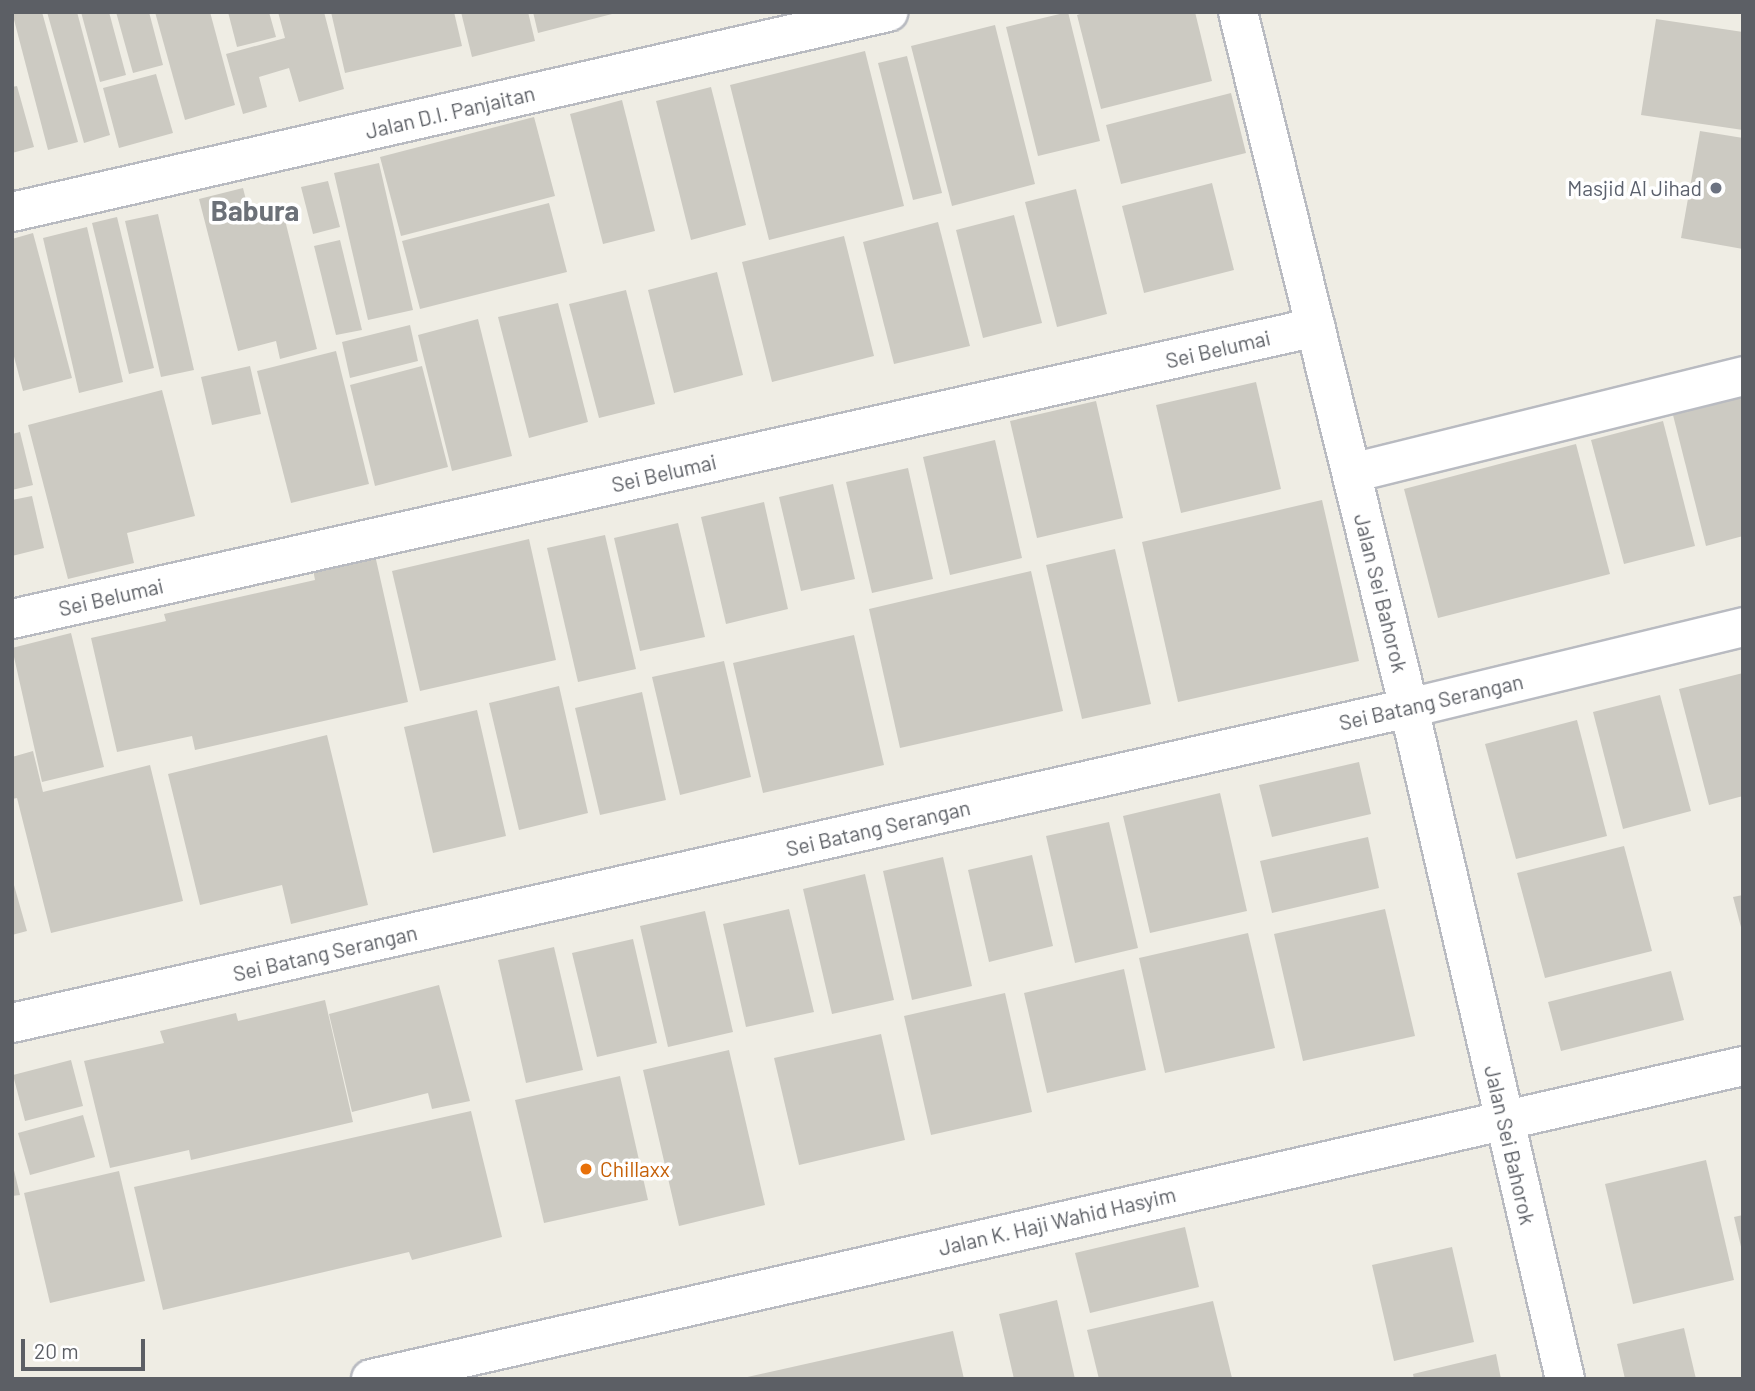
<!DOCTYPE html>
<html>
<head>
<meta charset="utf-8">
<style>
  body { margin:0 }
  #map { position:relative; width:1755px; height:1391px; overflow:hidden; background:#efede4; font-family:Barlow,sans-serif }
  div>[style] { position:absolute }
  .building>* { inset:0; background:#cccac2 }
  .roads { filter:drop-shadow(2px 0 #b9bbc1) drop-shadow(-2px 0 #b9bbc1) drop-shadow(0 2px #b9bbc1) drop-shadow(0 -2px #b9bbc1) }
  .minor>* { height:38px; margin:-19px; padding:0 19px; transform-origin:19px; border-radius:19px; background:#fff }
  .dots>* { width:19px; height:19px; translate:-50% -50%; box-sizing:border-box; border:4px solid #fff; border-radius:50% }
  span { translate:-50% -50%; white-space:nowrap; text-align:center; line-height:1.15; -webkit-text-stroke:7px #fff; paint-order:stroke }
  .street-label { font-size:21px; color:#5c5f65 }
  .worship-label { font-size:21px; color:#5b616d }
  .right { translate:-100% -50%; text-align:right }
  .food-label { font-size:21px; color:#c56008 }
  .left { translate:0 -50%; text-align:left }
  .district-label { font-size:28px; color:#6c7178; font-weight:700 }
  .frame { position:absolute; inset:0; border:14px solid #5c5f65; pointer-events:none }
  .scale { position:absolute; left:21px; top:1339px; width:124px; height:32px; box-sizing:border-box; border:4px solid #5c5f65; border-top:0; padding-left:9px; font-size:21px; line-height:24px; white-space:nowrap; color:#5c5f65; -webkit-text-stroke:5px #fff; paint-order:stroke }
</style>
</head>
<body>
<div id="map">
  <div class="building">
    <div style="clip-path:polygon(12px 12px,42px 12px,78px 142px,48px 150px)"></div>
    <div style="clip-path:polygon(47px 12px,77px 12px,110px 135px,84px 143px)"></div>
    <div style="clip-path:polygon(81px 12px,109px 12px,126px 75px,100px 82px)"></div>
    <div style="clip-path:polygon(116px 12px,149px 12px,163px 65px,133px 73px)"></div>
    <div style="clip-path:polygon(155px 12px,210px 12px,235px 105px,185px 120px)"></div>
    <div style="clip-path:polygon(228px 12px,269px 12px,276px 37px,237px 47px)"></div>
    <div style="clip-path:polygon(278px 12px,324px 12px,344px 89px,299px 102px,289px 68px,259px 77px,267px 107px,243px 114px,226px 54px,285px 38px)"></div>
    <div style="clip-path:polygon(331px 12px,454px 12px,462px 46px,345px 73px)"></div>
    <div style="clip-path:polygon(461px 12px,528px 12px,535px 41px,472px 57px)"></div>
    <div style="clip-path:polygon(533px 12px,616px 12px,616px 13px,538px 33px)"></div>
    <div style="clip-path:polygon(1068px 12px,1100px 141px,1038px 156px,1006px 27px)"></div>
    <div style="clip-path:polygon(1086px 12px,1195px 12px,1212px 81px,1101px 109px,1077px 15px)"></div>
    <div style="clip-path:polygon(1656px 19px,1743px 32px,1743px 130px,1641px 115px)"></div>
    <div style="clip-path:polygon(995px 25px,1035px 184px,952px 206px,911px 46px)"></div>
    <div style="clip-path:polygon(865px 51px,904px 206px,769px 240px,730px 85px)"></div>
    <div style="clip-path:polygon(907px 56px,942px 193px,913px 200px,878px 63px)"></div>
    <div style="clip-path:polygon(156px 74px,173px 133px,119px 148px,103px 88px)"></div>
    <div style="clip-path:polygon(17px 86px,34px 147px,12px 153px,12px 87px)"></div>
    <div style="clip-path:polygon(711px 87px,746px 225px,691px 240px,656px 101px)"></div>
    <div style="clip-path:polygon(1231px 93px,1246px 153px,1121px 184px,1106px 125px)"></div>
    <div style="clip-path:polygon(622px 100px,655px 231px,603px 244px,570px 114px)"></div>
    <div style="clip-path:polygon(534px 117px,555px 196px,401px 236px,380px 157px)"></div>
    <div style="clip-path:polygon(1700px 131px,1743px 138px,1743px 249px,1681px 238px)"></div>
    <div style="clip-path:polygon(379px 163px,413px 310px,368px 320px,334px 173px)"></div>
    <div style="clip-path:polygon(328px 181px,340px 227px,313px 234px,301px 187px)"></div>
    <div style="clip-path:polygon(1212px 183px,1234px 270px,1144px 293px,1122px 206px)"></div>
    <div style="clip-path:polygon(243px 188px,252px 224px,284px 216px,317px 349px,280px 359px,276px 341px,238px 351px,199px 199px)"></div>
    <div style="clip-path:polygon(1076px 189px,1107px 314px,1057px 327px,1025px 202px)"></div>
    <div style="clip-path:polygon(549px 203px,567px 272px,420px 309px,402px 241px)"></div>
    <div style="clip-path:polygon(158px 214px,194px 370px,161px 377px,125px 221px)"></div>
    <div style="clip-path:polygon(1014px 215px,1042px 323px,983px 338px,956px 230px)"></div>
    <div style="clip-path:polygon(117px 217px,154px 368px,129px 374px,92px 223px)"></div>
    <div style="clip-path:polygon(938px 222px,970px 346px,894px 364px,863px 242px)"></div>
    <div style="clip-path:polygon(87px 227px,123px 382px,79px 393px,43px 238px)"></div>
    <div style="clip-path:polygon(33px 233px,72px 378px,23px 391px,12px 349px,12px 239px)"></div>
    <div style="clip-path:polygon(844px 236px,874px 356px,772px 382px,742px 262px)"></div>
    <div style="clip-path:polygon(340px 240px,362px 330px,336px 335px,314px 246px)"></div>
    <div style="clip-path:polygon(717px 272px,743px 375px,674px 393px,648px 290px)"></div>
    <div style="clip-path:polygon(626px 290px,655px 404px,599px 418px,569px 304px)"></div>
    <div style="clip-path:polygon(558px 303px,588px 422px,529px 438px,498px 317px)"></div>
    <div style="clip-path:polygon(478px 319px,512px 456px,452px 471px,418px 335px)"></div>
    <div style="clip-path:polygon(410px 325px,418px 361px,350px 378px,342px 342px)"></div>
    <div style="clip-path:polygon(336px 351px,369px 484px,291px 503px,257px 371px)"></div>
    <div style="clip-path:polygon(250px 366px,261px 414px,212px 425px,201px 377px)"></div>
    <div style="clip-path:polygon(422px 366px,448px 467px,375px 486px,350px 385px)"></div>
    <div style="clip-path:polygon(1256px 382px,1281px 489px,1181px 513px,1156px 405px)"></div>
    <div style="clip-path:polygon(1743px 388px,1743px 536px,1706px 546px,1671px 407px)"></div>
    <div style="clip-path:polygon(162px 390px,195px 516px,127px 533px,134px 563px,68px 579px,28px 425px)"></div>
    <div style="clip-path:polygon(1096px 401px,1123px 518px,1037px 538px,1010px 421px)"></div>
    <div style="clip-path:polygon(1663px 421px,1695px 546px,1624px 564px,1591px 440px)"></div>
    <div style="clip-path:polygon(20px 432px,33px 485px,12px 490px,12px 434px)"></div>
    <div style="clip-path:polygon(995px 440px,1022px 558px,950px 575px,923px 457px)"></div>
    <div style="clip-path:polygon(1576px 444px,1610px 574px,1438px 618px,1404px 489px)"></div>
    <div style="clip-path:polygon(908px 468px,933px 579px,872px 593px,846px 482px)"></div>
    <div style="clip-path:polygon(833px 484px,855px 579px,801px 591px,779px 497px)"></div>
    <div style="clip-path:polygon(32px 496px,44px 548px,12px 556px,12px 500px)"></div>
    <div style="clip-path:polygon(1322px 500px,1359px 661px,1178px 702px,1142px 542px)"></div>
    <div style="clip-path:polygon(764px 502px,788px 609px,726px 624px,701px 517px)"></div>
    <div style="clip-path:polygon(678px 523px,705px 637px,640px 651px,614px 538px)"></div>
    <div style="clip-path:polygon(605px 535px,636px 669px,578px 682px,547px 548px)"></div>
    <div style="clip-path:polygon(529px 539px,556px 660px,420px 691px,392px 571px)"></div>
    <div style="clip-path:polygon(1115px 549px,1151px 704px,1082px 719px,1046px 565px)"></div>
    <div style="clip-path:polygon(375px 555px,408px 702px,195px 750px,192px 736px,117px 752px,91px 638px,166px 621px,164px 614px,315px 580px,313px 569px)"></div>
    <div style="clip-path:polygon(1031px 571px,1063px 711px,900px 748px,869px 609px)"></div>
    <div style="clip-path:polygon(71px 633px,104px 767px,42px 782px,12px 648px)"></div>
    <div style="clip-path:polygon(854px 635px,884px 765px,763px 793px,733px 663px)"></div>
    <div style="clip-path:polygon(724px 661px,751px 777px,680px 795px,652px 677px)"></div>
    <div style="clip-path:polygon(1743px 673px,1743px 796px,1709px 805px,1679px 689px)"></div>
    <div style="clip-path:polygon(559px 686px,588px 813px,519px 830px,489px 703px)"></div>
    <div style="clip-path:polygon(642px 692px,666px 800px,600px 815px,575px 708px)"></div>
    <div style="clip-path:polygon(1660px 695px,1691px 811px,1623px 829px,1593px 712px)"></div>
    <div style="clip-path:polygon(477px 710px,506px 836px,433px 853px,404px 727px)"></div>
    <div style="clip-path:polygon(1577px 720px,1607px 836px,1516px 859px,1485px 744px)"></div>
    <div style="clip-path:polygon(327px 735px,368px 905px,291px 924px,282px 885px,200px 905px,168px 774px)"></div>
    <div style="clip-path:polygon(33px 751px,43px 792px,150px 765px,183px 901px,51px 933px,17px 798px,12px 799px,12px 757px)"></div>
    <div style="clip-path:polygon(1359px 762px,1371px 814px,1272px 837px,1259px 785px)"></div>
    <div style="clip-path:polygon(1220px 793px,1247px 911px,1150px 933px,1123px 816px)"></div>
    <div style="clip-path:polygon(1109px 822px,1138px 948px,1075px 963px,1046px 836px)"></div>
    <div style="clip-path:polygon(1368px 837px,1379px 888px,1272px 913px,1260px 861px)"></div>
    <div style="clip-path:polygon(1624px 846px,1652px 951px,1545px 978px,1517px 873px)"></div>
    <div style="clip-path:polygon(1032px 855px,1053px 946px,989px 962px,968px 870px)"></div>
    <div style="clip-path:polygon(943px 857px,972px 986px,912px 1000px,883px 871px)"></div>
    <div style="clip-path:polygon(865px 874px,894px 1000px,832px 1014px,803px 889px)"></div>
    <div style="clip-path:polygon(12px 878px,27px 931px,12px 935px)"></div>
    <div style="clip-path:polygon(1743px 895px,1743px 931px,1742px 931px,1733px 897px)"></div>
    <div style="clip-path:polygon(789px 909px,814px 1012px,746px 1027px,723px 924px)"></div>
    <div style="clip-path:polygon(1385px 909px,1415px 1036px,1303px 1061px,1274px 934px)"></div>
    <div style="clip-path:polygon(705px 911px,733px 1032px,668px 1047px,640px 926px)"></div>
    <div style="clip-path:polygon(1248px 933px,1275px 1048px,1165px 1073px,1139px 958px)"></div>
    <div style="clip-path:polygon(633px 939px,657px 1043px,597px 1057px,572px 953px)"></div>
    <div style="clip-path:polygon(554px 947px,583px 1070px,526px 1083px,498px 960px)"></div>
    <div style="clip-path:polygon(1124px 969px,1146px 1070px,1047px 1093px,1024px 993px)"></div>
    <div style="clip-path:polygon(1671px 971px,1684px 1020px,1561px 1051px,1548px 1002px)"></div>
    <div style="clip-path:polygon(439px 985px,470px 1101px,432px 1109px,428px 1093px,352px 1112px,329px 1014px)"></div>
    <div style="clip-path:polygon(1005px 993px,1032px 1112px,931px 1135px,904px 1016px)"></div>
    <div style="clip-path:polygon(325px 1000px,353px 1122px,191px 1160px,189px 1150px,110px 1168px,84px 1061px,164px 1043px,160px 1031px,236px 1013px,238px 1021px)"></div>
    <div style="clip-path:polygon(881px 1034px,905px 1140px,799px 1165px,774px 1058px)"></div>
    <div style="clip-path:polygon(729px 1050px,765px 1205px,679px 1226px,643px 1070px)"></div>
    <div style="clip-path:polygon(71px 1060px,83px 1106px,25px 1121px,13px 1075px)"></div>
    <div style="clip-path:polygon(620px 1076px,648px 1200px,544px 1223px,515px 1100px)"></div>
    <div style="clip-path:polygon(471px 1111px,502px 1237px,412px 1260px,409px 1252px,163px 1310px,134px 1187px)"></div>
    <div style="clip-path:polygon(83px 1115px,95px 1157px,30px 1175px,18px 1133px)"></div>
    <div style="clip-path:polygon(1706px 1160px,1734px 1280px,1633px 1304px,1605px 1184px)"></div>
    <div style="clip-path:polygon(12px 1162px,20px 1195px,12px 1196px)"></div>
    <div style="clip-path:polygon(119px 1171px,145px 1281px,50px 1303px,24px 1193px)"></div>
    <div style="clip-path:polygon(1743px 1215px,1743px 1251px,1742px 1251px,1734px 1217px)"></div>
    <div style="clip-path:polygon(1185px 1227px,1199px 1287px,1090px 1313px,1075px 1253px)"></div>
    <div style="clip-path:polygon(1452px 1247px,1474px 1342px,1394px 1361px,1372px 1265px)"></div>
    <div style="clip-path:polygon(1057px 1300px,1075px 1379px,1014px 1379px,999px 1314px)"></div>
    <div style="clip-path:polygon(1213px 1301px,1232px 1378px,1099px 1379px,1087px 1330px)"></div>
    <div style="clip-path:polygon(1684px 1328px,1696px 1379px,1625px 1379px,1617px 1344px)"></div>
    <div style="clip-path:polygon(953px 1331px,964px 1379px,743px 1379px,743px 1378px)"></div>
    <div style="clip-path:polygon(1496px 1354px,1501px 1379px,1414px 1379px,1413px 1374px)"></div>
  </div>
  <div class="roads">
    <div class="minor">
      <div style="left:1238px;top:12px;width:717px;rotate:76.2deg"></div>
      <div style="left:1409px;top:708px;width:689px;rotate:76.91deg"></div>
      <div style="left:12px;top:212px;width:899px;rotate:-12.86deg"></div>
      <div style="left:1352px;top:473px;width:403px;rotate:-13.9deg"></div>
      <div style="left:12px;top:619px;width:1336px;rotate:-12.62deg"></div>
      <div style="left:12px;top:1023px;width:1432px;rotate:-12.71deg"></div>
      <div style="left:1409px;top:708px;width:344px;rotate:-13.6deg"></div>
      <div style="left:371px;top:1379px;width:1407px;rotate:-12.85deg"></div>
    </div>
  </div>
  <div class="dots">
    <div style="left:1716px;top:188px;background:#6b7280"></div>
    <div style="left:586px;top:1169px;background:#e8710a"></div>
  </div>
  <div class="street-label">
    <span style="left:450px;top:112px;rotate:-13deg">Jalan D.I. Panjaitan</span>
    <span style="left:1218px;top:349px;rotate:-13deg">Sei Belumai</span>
    <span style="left:664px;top:473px;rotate:-13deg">Sei Belumai</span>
    <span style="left:1381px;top:593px;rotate:76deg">Jalan Sei Bahorok</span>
    <span style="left:111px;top:597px;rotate:-13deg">Sei Belumai</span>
    <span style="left:1431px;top:702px;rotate:-13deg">Sei Batang Serangan</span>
    <span style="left:878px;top:828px;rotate:-13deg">Sei Batang Serangan</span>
    <span style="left:325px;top:953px;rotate:-13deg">Sei Batang Serangan</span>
    <span style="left:1510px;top:1145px;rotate:77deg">Jalan Sei Bahorok</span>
    <span style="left:1057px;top:1221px;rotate:-13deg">Jalan K. Haji Wahid Hasyim</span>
  </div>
  <div class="worship-label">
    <span class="right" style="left:1702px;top:188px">Masjid Al Jihad</span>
  </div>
  <div class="food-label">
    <span class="left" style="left:600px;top:1169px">Chillaxx</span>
  </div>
  <div class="district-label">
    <span style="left:255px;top:210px">Babura</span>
  </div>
  <div class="frame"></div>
  <div class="scale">20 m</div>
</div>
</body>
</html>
